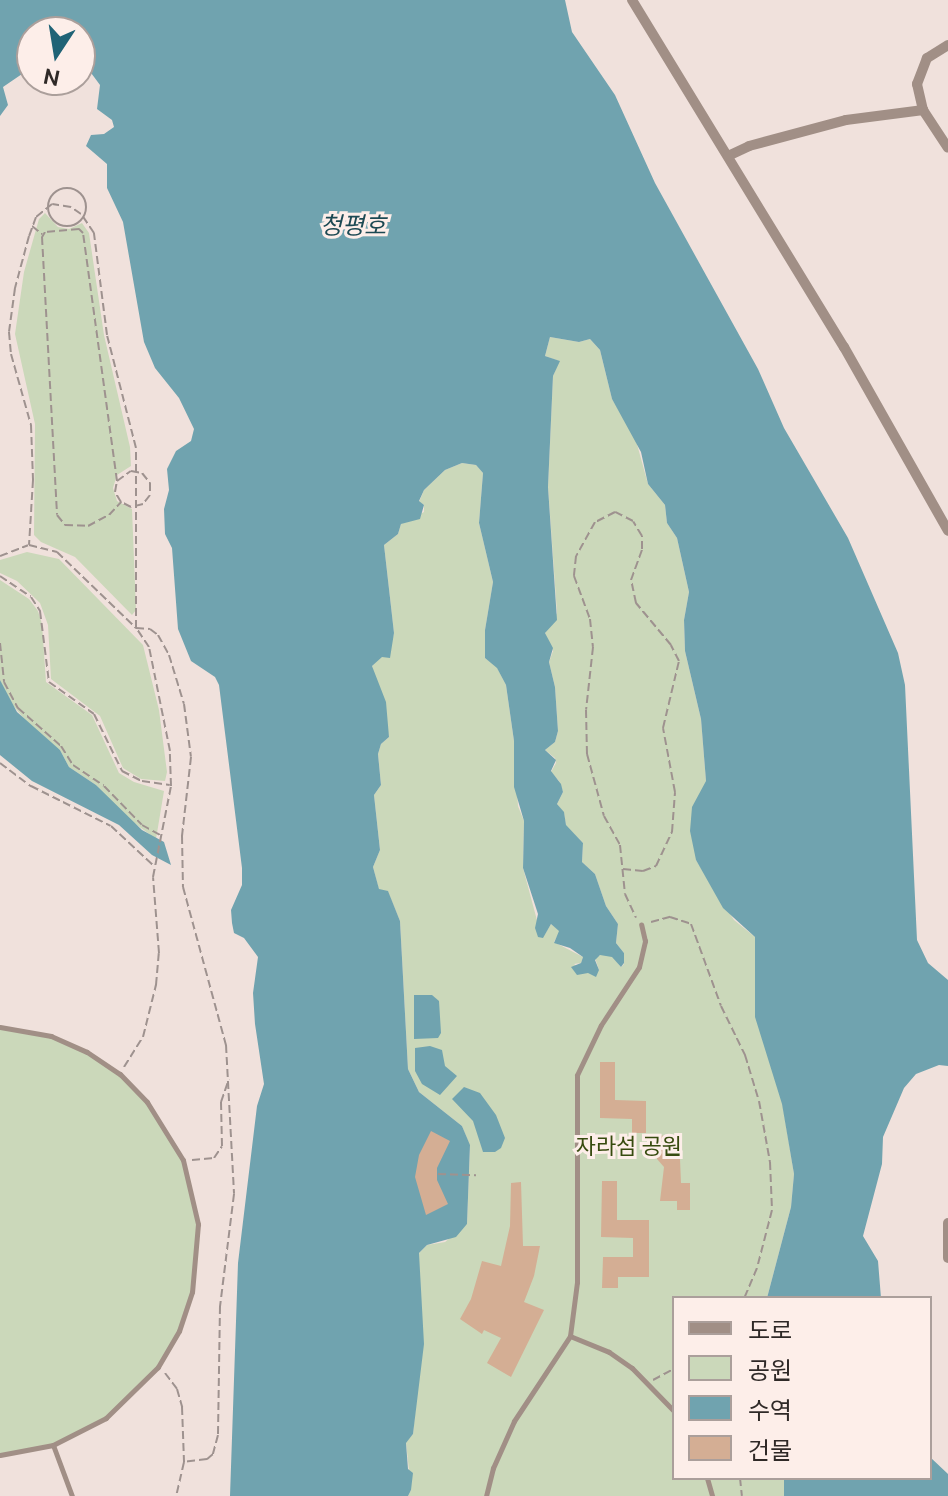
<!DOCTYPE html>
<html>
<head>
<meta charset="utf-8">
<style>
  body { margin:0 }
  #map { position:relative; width:948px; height:1496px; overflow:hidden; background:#f0e1dc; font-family:Ubuntu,"Noto Sans KR",sans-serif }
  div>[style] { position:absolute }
  .green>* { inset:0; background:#cbd8ba }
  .water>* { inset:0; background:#70a3af }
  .building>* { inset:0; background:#d4ae94 }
  .path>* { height:2px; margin-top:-1px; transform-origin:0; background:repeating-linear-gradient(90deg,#9e928f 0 8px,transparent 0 12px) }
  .path>.ring { margin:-1px; padding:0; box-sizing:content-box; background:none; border:2px solid #9e928f; border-radius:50% }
  .lane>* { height:5px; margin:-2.5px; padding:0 2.5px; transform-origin:2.5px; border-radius:2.5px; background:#a18f86 }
  .street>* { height:10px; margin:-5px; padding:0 5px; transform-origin:5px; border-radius:5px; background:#a18f86 }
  span { translate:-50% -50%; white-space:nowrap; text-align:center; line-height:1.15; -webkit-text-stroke:6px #fdeee9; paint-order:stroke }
  .park-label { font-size:22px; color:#374b0f }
  .water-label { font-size:24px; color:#1c4953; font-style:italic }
  .legend { position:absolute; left:672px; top:1296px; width:260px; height:184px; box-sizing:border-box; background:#fdeee9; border:2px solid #ab9f9b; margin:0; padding:10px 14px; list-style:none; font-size:24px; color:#2f2927 }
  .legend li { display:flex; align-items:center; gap:16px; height:40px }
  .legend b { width:40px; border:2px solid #ab9f9b }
  .north { position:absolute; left:16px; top:16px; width:80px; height:80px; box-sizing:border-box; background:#fdeee9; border:2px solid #ab9f9b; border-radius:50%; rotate:192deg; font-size:22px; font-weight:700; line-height:32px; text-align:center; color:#2f2927 }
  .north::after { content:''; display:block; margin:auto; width:28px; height:36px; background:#206376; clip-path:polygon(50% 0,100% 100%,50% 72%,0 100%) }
</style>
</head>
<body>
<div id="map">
  <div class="green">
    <div style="clip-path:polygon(45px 213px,58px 227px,69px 229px,82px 223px,89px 233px,104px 335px,130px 447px,131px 466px,117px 475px,113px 488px,117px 501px,132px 509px,136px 610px,132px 615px,75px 557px,41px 542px,34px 535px,35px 424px,15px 334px,24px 272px,39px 219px)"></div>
    <div style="clip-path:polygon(550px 337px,579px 342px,590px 339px,600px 350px,612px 399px,635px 437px,648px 484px,665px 505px,667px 523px,677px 538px,689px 592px,684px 620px,685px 651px,701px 719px,706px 781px,696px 860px,734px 920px,755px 937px,794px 1174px,791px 1207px,767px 1298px,674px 1298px,674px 1478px,784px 1478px,784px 1496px,408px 1496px,411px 1490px,406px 1442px,413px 1434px,416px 1403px,419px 1253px,427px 1245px,445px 1242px,467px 1224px,470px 1146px,462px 1126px,419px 1092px,408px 1069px,400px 921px,388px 892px,379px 890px,373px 867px,380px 850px,374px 795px,381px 785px,378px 754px,381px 744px,389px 737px,372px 666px,391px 645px,394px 633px,384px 545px,398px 534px,401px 524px,424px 512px,424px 505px,419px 502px,424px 490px,445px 470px,462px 463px,476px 465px,483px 473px,479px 523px,493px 582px,485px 630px,485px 658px,497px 667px,506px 685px,514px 741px,518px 806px,524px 821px,523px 868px,538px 924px,545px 934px,551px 924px,560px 931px,554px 942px,583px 957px,581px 963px,574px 964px,586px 973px,599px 970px,595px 958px,602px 954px,612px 956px,621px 967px,624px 964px,624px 953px,616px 943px,618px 924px,606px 906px,595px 874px,582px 862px,583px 843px,566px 826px,564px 813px,557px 804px,563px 792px,559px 781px,551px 772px,556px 763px,555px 758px,545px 750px,555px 742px,558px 731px,555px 687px,549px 662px,553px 651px,545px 633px,557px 613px,548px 487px,553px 376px,559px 361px,545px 356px)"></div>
    <div style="clip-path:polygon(27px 552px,59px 559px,143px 645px,159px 710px,167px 772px,165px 781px,141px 779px,123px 768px,100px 716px,51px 679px,48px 625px,40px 603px,17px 581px,0 573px,0 560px)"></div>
    <div style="clip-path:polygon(0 580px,29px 599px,38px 611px,42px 624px,46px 682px,92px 715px,119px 773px,134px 782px,164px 791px,156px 839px,126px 817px,96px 785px,69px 767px,60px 750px,31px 727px,6px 697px,0 680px)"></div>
    <div style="clip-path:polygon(0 1027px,51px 1036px,87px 1052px,120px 1074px,147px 1102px,183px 1160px,198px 1224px,192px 1292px,179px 1331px,158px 1367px,106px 1418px,53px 1445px,0 1455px)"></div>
  </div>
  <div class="water">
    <div style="clip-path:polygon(0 0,565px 0,572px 32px,615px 95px,655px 183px,758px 369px,784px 428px,848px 538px,898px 653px,905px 685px,917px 940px,928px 963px,948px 980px,948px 1066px,939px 1065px,916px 1074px,904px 1088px,883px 1137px,882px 1164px,863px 1236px,878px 1261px,881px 1298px,767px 1298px,791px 1207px,794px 1174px,782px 1104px,755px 1017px,755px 937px,723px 908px,696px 860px,690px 831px,692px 807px,706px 781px,701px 719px,685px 651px,684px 620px,689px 592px,677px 538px,667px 523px,665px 505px,648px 484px,641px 452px,612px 399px,600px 350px,590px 339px,579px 342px,550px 337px,545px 356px,560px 361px,553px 376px,548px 487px,557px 620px,545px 633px,553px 648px,549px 662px,555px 687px,558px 731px,555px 742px,545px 750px,556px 760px,551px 771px,561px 784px,563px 792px,557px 804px,564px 812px,566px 825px,583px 843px,582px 862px,595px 874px,606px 906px,618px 924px,616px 943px,624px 953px,624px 963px,621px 967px,612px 957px,600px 955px,595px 960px,599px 970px,596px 977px,588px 973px,577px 975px,571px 967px,581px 963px,583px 957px,570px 948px,554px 943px,559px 931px,551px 924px,543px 938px,538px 937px,535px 928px,538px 914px,523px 868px,524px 821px,514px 787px,514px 741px,506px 685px,497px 668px,485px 658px,485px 630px,493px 582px,479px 523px,483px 473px,476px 465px,462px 463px,445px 470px,424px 490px,419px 501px,424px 505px,420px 519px,401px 524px,398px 534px,384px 545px,394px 633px,390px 658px,382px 657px,372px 666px,386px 702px,389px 737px,381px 744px,378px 754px,381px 785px,374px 795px,380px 850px,373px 867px,379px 889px,388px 891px,400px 921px,408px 1069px,419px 1092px,462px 1126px,470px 1145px,467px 1224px,456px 1237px,427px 1245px,419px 1253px,424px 1344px,413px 1434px,406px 1443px,408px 1469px,413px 1473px,411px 1490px,408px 1496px,230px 1496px,238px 1263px,257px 1106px,264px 1084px,255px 1024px,253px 993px,258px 957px,244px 938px,234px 933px,232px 923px,231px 910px,242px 885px,242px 868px,219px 685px,215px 677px,191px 661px,178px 629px,172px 548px,165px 534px,164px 509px,169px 490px,167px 469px,176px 451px,191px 441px,194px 429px,179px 398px,155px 368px,144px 342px,123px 222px,107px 188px,107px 164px,86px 146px,91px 135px,104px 134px,114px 127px,112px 120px,97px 109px,100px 85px,80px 58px,80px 32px,32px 32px,32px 74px,22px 74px,3px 87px,8px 105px,0 116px)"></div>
    <div style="clip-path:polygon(0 680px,17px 712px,60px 750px,69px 767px,96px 785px,142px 830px,164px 842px,171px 865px,152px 855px,119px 825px,32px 781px,0 755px)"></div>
    <div style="clip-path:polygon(414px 995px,432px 995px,439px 1001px,441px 1033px,438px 1038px,414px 1039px)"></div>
    <div style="clip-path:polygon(430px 1046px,442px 1050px,445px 1066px,457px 1076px,440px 1095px,422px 1084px,415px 1071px,415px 1048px)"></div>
    <div style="clip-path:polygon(464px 1087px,480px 1093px,496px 1115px,505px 1138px,501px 1148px,495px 1152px,483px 1152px,473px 1121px,452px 1099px)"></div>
    <div style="clip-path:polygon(930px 1457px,948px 1474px,948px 1496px,784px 1496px,784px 1478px,930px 1478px)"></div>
  </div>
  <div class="building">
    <div style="clip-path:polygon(600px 1062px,615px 1062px,615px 1100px,646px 1101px,646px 1133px,632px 1133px,632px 1119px,600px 1118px)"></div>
    <div style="clip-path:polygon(431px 1131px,450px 1141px,437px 1168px,437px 1180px,448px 1204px,426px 1215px,415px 1177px,419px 1155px)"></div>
    <div style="clip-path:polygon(679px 1135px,681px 1183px,690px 1183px,690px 1210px,677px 1210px,677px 1201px,660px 1201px,664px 1167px,657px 1159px,656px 1136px)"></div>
    <div style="clip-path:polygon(602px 1181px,617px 1181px,617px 1220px,649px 1220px,649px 1277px,618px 1277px,618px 1288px,602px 1288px,603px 1257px,633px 1257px,633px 1238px,601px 1237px)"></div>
    <div style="clip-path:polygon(521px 1182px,523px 1246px,540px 1246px,534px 1276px,524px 1302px,544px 1310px,511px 1377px,487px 1363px,501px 1338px,484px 1330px,482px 1334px,460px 1319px,471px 1299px,482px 1261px,501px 1266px,510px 1226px,511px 1183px)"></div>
  </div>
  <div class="path">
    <div class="ring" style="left:48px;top:188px;width:36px;height:36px"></div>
    <div style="left:32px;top:226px;width:13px;rotate:39deg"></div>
    <div style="left:117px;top:481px;width:17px;rotate:-36deg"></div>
    <div style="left:131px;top:471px;width:11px;rotate:10deg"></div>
    <div style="left:142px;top:473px;width:13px;rotate:51deg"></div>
    <div style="left:150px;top:483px;width:12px;rotate:90deg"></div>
    <div style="left:150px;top:495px;width:11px;rotate:128deg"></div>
    <div style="left:143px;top:504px;width:12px;rotate:166deg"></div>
    <div style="left:131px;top:507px;width:11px;rotate:-153deg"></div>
    <div style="left:121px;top:502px;width:12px;rotate:-121deg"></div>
    <div style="left:115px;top:492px;width:11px;rotate:-80deg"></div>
    <div style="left:117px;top:481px;width:250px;rotate:-97.8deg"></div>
    <div style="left:83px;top:233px;width:6px;rotate:-135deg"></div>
    <div style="left:79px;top:229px;width:34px;rotate:175deg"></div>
    <div style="left:45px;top:232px;width:6px;rotate:121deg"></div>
    <div style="left:42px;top:237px;width:278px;rotate:86.9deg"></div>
    <div style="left:57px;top:515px;width:13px;rotate:51deg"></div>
    <div style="left:65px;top:525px;width:23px;rotate:2deg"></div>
    <div style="left:88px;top:526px;width:24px;rotate:-28deg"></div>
    <div style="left:109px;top:515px;width:18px;rotate:-47deg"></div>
    <div style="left:0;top:556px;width:30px;rotate:-21deg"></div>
    <div style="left:0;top:576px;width:37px;rotate:34deg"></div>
    <div style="left:31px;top:597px;width:17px;rotate:57deg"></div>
    <div style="left:40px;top:611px;width:72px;rotate:82.8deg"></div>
    <div style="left:49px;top:682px;width:55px;rotate:35.4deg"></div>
    <div style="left:94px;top:714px;width:64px;rotate:63.8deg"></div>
    <div style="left:122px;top:771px;width:22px;rotate:27deg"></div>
    <div style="left:142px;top:781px;width:28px;rotate:8deg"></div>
    <div style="left:0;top:643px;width:39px;rotate:84deg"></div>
    <div style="left:4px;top:682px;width:30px;rotate:62deg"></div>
    <div style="left:18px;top:708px;width:57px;rotate:41.5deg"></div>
    <div style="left:61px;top:746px;width:22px;rotate:58deg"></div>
    <div style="left:73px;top:765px;width:37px;rotate:34deg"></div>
    <div style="left:104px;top:786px;width:54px;rotate:45.7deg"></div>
    <div style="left:142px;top:825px;width:21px;rotate:29deg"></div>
    <div style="left:0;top:763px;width:39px;rotate:37deg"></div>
    <div style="left:31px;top:786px;width:89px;rotate:26.6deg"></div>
    <div style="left:111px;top:826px;width:59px;rotate:42.9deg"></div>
    <div style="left:623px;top:869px;width:20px;rotate:6deg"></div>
    <div style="left:643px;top:871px;width:14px;rotate:-21deg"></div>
    <div style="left:656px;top:866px;width:38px;rotate:-65deg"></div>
    <div style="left:672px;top:832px;width:40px;rotate:-85.7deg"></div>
    <div style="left:675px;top:792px;width:65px;rotate:-100.6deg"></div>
    <div style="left:663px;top:728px;width:69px;rotate:-76.6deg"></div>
    <div style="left:679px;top:661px;width:18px;rotate:-117deg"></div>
    <div style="left:671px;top:645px;width:55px;rotate:-129.8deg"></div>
    <div style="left:636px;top:603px;width:24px;rotate:-102deg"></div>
    <div style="left:631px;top:580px;width:33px;rotate:-70deg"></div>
    <div style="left:642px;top:549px;width:13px;rotate:-90deg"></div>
    <div style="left:642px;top:536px;width:17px;rotate:-121deg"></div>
    <div style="left:633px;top:521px;width:20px;rotate:-153deg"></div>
    <div style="left:615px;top:512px;width:22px;rotate:153deg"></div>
    <div style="left:595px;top:522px;width:39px;rotate:119deg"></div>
    <div style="left:576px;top:556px;width:20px;rotate:96deg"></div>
    <div style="left:574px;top:576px;width:46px;rotate:69.6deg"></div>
    <div style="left:590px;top:619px;width:28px;rotate:84deg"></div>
    <div style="left:593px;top:647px;width:63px;rotate:96.3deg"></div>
    <div style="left:586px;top:710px;width:44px;rotate:88.7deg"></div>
    <div style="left:587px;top:754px;width:64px;rotate:74.7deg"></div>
    <div style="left:604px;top:816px;width:33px;rotate:61deg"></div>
    <div style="left:620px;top:845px;width:49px;rotate:84.2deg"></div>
    <div style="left:625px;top:894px;width:26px;rotate:65deg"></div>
    <div style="left:651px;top:922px;width:20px;rotate:-15deg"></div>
    <div style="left:670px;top:917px;width:22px;rotate:18deg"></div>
    <div style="left:691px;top:924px;width:87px;rotate:69.9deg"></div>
    <div style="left:721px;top:1006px;width:55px;rotate:63.9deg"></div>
    <div style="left:745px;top:1055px;width:48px;rotate:73.1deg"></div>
    <div style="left:759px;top:1101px;width:62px;rotate:79.8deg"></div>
    <div style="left:770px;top:1162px;width:48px;rotate:87.6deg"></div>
    <div style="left:772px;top:1210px;width:60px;rotate:104.5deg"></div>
    <div style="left:757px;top:1268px;width:33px;rotate:113deg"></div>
    <div style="left:124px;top:1067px;width:36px;rotate:-58deg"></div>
    <div style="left:143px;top:1037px;width:54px;rotate:-76deg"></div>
    <div style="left:156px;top:985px;width:32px;rotate:-85deg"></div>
    <div style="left:159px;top:953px;width:76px;rotate:-94.5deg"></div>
    <div style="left:153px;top:877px;width:93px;rotate:-78.8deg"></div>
    <div style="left:171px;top:786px;width:35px;rotate:-92deg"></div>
    <div style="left:170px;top:751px;width:106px;rotate:-101.4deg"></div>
    <div style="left:149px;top:647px;width:23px;rotate:-124deg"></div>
    <div style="left:136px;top:628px;width:180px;rotate:-90deg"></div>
    <div style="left:136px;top:448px;width:117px;rotate:-104.4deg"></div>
    <div style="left:107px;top:335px;width:103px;rotate:-97.3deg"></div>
    <div style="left:94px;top:233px;width:23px;rotate:-124deg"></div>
    <div style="left:81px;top:214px;width:12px;rotate:-145deg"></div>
    <div style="left:71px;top:207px;width:19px;rotate:-171deg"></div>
    <div style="left:52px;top:204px;width:21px;rotate:141deg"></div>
    <div style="left:36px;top:217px;width:20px;rotate:110deg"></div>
    <div style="left:29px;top:236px;width:54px;rotate:105.1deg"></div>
    <div style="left:15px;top:288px;width:44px;rotate:97.8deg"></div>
    <div style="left:9px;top:332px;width:22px;rotate:85deg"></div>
    <div style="left:11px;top:354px;width:74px;rotate:74.3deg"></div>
    <div style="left:31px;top:425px;width:55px;rotate:87.9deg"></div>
    <div style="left:33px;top:480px;width:65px;rotate:93.5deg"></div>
    <div style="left:29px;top:545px;width:29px;rotate:14deg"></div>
    <div style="left:57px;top:552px;width:110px;rotate:43.9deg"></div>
    <div style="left:136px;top:628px;width:14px;rotate:4deg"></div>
    <div style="left:150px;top:629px;width:10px;rotate:37deg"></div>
    <div style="left:158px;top:635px;width:23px;rotate:61deg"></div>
    <div style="left:169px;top:655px;width:51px;rotate:73deg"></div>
    <div style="left:184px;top:704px;width:53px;rotate:82.5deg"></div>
    <div style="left:191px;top:757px;width:80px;rotate:96.5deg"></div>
    <div style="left:182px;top:836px;width:51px;rotate:88.9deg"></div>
    <div style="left:183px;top:887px;width:164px;rotate:74.8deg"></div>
    <div style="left:226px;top:1045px;width:149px;rotate:86.9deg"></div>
    <div style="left:234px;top:1194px;width:113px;rotate:97.1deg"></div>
    <div style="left:220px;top:1306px;width:129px;rotate:90.9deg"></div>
    <div style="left:218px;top:1435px;width:20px;rotate:105deg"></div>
    <div style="left:213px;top:1454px;width:8px;rotate:140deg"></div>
    <div style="left:207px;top:1459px;width:23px;rotate:173deg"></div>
    <div style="left:192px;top:1160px;width:22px;rotate:-5deg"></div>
    <div style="left:214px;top:1158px;width:14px;rotate:-56deg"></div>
    <div style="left:222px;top:1146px;width:44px;rotate:-91.3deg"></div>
    <div style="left:221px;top:1102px;width:24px;rotate:-71deg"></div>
    <div style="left:438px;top:1174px;width:38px;rotate:2deg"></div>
    <div style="left:165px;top:1373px;width:20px;rotate:53deg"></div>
    <div style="left:177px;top:1389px;width:19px;rotate:74deg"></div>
    <div style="left:182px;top:1407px;width:55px;rotate:87.9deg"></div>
    <div style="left:184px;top:1462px;width:35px;rotate:103deg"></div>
    <div style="left:653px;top:1380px;width:24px;rotate:-28deg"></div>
    <div style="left:740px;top:1478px;width:18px;rotate:84deg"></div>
  </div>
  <div class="lane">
    <div style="left:0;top:1027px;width:52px;rotate:10deg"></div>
    <div style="left:51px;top:1036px;width:39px;rotate:24deg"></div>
    <div style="left:87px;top:1052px;width:40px;rotate:34deg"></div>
    <div style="left:120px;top:1074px;width:39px;rotate:46deg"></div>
    <div style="left:147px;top:1102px;width:68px;rotate:58.2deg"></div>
    <div style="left:183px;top:1160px;width:66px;rotate:76.8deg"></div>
    <div style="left:198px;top:1224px;width:68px;rotate:95deg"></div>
    <div style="left:192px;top:1292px;width:41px;rotate:108.4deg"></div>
    <div style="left:179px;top:1331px;width:42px;rotate:120.3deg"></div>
    <div style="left:158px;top:1367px;width:73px;rotate:135.6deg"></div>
    <div style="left:106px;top:1418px;width:59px;rotate:153deg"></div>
    <div style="left:570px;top:1336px;width:42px;rotate:22.3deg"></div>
    <div style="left:609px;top:1352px;width:28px;rotate:35deg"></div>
    <div style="left:632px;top:1368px;width:60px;rotate:45.7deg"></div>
    <div style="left:0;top:1455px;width:54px;rotate:-10.7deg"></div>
    <div style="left:53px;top:1445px;width:54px;rotate:69.6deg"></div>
    <div style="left:707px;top:1478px;width:19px;rotate:74deg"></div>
    <div style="left:486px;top:1496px;width:29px;rotate:-76deg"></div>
    <div style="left:493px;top:1468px;width:51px;rotate:-65.9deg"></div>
    <div style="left:514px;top:1421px;width:102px;rotate:-56.6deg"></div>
    <div style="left:570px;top:1336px;width:54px;rotate:-82.6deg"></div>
    <div style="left:577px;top:1282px;width:207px;rotate:-90deg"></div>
    <div style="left:577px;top:1075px;width:55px;rotate:-64.4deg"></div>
    <div style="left:601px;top:1025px;width:69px;rotate:-56.8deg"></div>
    <div style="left:639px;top:967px;width:27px;rotate:-77deg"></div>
    <div style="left:645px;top:941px;width:17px;rotate:-103deg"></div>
  </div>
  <div class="street">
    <div style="left:632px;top:0;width:407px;rotate:58.6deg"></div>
    <div style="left:844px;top:347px;width:211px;rotate:60.5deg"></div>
    <div style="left:948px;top:45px;width:25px;rotate:148deg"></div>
    <div style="left:927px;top:58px;width:28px;rotate:111deg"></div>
    <div style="left:917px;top:84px;width:27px;rotate:77deg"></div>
    <div style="left:923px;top:110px;width:45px;rotate:56.7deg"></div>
    <div style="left:728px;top:156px;width:23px;rotate:-25deg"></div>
    <div style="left:749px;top:146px;width:100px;rotate:-15deg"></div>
    <div style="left:846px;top:120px;width:78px;rotate:-7.4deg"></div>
    <div style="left:948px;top:1223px;width:35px;rotate:90deg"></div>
  </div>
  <div class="park-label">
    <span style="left:629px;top:1146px">자라섬 공원</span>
  </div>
  <div class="water-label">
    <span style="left:353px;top:226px">청평호</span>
  </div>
  <ul class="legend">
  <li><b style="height:10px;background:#a18f86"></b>도로</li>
  <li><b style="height:22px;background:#cbd8ba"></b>공원</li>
  <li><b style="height:22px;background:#70a3af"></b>수역</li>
  <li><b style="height:22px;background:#d4ae94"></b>건물</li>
  </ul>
  <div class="north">N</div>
</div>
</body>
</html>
